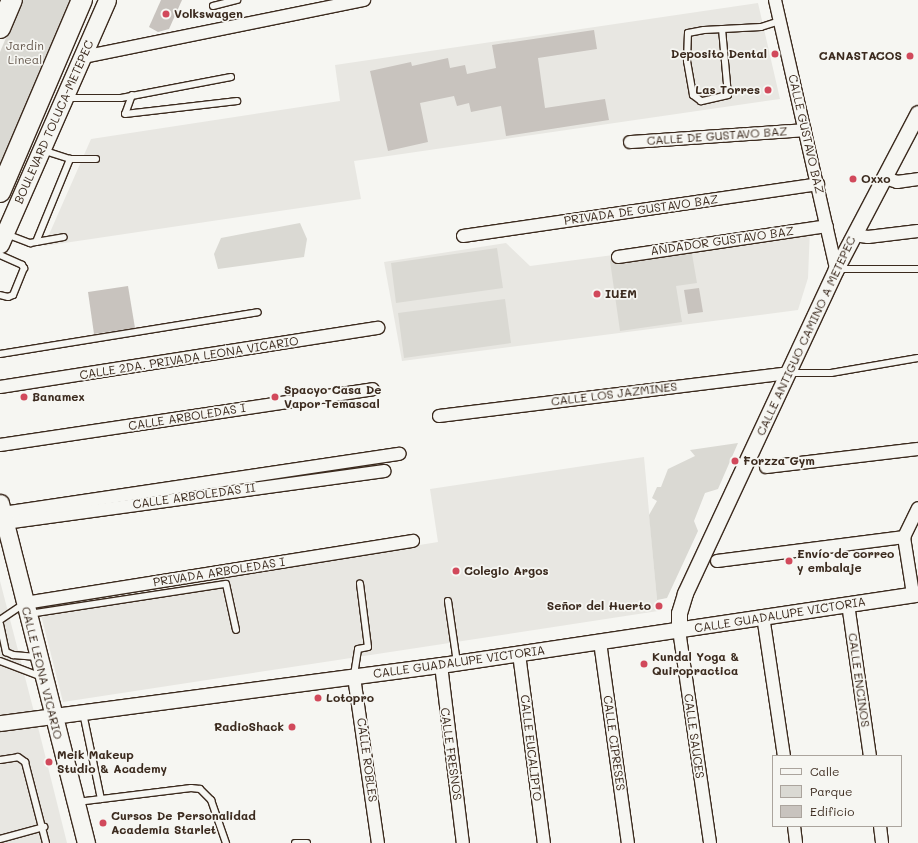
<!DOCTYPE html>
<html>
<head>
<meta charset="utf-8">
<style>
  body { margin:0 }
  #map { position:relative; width:918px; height:843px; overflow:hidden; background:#f6f6f2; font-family:Mali,sans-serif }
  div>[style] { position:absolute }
  .built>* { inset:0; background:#e8e7e2 }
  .green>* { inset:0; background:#dad9d3 }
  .building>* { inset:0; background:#c8c3be }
  .roads { filter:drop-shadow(1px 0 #3b2a1e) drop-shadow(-1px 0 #3b2a1e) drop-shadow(0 1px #3b2a1e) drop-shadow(0 -1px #3b2a1e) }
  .service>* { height:6px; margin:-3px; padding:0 3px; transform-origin:3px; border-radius:3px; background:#f6f6f2 }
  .minor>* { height:12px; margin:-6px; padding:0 6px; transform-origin:6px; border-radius:6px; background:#f6f6f2 }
  .tertiary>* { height:15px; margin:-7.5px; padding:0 7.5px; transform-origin:7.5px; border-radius:7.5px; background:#f6f6f2 }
  .secondary>* { height:17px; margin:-8.5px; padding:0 8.5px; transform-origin:8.5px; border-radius:8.5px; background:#f6f6f2 }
  .trunk>* { height:20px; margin:-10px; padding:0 10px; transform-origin:10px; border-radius:10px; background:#f6f6f2 }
  .dots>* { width:11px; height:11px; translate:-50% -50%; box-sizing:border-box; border:2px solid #f6f6f2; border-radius:50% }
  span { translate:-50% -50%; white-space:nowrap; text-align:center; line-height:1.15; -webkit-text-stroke:3.5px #f6f6f2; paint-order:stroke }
  .poi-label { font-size:12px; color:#3b2a1e; font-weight:700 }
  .left { translate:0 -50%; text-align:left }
  .right { translate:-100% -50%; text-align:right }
  .park-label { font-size:12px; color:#63564b }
  .street-label { font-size:12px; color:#3b2a1e }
  .legend { position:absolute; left:772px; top:755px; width:130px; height:72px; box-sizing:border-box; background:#f6f6f2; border:1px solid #aba49d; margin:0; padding:5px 7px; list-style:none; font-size:12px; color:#3b2a1e }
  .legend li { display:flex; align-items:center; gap:8px; height:20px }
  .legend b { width:20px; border:1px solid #aba49d }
</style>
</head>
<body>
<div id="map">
  <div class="built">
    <div style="clip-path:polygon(758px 3px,780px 99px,354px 161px,361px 199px,44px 246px,91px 139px,340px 101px,335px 65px)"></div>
    <div style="clip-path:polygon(810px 229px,808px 278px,798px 310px,402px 361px,384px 262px,506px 243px,530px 266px)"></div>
    <div style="clip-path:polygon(644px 457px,658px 611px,63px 702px,39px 607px,438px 542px,430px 489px)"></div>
    <div style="clip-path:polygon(0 581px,40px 735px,67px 843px,0 843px)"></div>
  </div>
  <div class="green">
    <div style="clip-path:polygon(22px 0,73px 0,0 173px,0 52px)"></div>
    <div style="clip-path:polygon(300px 223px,307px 239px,304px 257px,218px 269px,214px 254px,221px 238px)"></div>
    <div style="clip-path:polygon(497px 248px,503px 288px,396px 303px,391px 263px)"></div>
    <div style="clip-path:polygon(691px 248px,697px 283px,676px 286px,682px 322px,620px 331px,610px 261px)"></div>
    <div style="clip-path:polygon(505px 299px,511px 343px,404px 358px,398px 313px)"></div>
    <div style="clip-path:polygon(738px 443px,718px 489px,705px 493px,694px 521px,698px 531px,667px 598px,657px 600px,649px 515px,657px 501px,652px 498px,657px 487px,661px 487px,668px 469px,695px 456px,690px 450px)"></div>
  </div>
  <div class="building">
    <div style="clip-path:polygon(161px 0,182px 0,169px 29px,158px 32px,149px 27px)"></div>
    <div style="clip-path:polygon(594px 30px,597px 49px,538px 58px,545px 108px,605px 99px,609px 120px,506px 136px,501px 106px,471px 112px,469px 103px,457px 106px,454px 96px,420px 103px,428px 142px,388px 151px,370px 71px,411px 62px,412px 66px,448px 58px,450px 68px,465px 65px,467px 74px,496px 68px,492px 45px)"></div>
    <div style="clip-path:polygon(128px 286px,135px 328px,94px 334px,88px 292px)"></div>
    <div style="clip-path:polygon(699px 288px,703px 312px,688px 314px,684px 290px)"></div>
  </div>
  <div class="roads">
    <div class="service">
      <div style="left:213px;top:6px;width:25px;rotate:-14deg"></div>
      <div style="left:722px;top:29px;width:66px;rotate:84.8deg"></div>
      <div style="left:728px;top:95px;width:28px;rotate:167deg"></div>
      <div style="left:701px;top:101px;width:10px;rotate:-143deg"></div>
      <div style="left:693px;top:95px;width:35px;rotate:-100deg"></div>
      <div style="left:687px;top:61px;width:28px;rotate:-88deg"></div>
      <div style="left:688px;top:33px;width:16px;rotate:-11deg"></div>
      <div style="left:704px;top:30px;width:57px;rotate:-3deg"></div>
      <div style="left:761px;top:27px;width:20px;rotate:-18deg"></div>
      <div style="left:132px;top:95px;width:20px;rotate:110deg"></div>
      <div style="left:125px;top:114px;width:113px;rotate:-6.6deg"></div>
      <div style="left:65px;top:98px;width:56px"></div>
      <div style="left:121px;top:98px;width:112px;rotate:-10.8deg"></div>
      <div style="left:70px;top:159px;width:26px"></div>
      <div style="left:6px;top:234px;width:26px;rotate:21deg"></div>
      <div style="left:30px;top:243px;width:6px;rotate:-9deg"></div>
      <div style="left:36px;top:242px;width:90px;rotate:-67.7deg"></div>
      <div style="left:70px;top:159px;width:29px;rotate:-162deg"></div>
      <div style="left:36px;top:242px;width:28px;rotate:-10deg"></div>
      <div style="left:0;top:255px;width:24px;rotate:24deg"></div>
      <div style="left:22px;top:265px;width:4px;rotate:56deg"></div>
      <div style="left:24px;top:268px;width:29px;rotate:112deg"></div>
      <div style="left:13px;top:295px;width:5px;rotate:158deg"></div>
      <div style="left:8px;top:297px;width:8px;rotate:-166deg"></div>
      <div style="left:838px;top:269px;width:80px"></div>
      <div style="left:0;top:354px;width:261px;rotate:-9.2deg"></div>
      <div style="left:789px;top:373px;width:42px"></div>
      <div style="left:831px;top:373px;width:88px;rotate:-9.8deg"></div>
      <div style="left:448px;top:601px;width:63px;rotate:81.7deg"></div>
      <div style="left:29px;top:614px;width:199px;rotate:-8.7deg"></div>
      <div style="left:226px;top:584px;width:47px;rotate:77.7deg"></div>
      <div style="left:0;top:620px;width:29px;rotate:-34deg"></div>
      <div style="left:0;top:624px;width:29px;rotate:78deg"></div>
      <div style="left:6px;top:652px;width:8px;rotate:23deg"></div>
      <div style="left:13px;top:655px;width:24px;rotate:5deg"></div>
      <div style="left:0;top:661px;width:45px;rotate:20.9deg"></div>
      <div style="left:354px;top:675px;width:26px;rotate:-81deg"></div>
      <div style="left:358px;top:649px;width:10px;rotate:-11deg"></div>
      <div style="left:368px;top:647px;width:64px;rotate:-97.2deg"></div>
      <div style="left:83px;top:713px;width:88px;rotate:78.2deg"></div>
      <div style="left:0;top:760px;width:18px;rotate:-9deg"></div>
      <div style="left:18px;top:757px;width:9px;rotate:36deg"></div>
      <div style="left:25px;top:762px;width:84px;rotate:75.5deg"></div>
      <div style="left:77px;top:802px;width:115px;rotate:-7deg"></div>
      <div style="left:191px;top:788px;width:9px;rotate:6deg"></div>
      <div style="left:200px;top:789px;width:16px;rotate:45deg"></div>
      <div style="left:211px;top:800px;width:46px;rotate:70.8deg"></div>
      <div style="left:0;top:839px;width:46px;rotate:-15.3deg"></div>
      <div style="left:295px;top:843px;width:12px"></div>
    </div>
    <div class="minor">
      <div style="left:775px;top:0;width:276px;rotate:77.2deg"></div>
      <div style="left:83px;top:57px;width:287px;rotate:-11.5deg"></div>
      <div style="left:630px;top:142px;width:175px;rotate:-3.9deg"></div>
      <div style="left:885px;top:178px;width:13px;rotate:18deg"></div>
      <div style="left:897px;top:182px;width:21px;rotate:-8deg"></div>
      <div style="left:854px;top:235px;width:14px;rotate:8deg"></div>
      <div style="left:868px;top:237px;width:50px;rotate:-6.8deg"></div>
      <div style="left:463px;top:236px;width:359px;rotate:-8.3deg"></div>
      <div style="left:618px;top:257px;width:211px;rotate:-8.4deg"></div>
      <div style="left:0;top:387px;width:383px;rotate:-8.9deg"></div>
      <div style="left:439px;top:416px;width:352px;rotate:-7deg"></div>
      <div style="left:0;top:445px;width:377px;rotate:-8.5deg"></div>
      <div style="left:766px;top:467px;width:153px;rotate:-6.8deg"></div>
      <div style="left:3px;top:513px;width:401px;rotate:-8.5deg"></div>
      <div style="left:5px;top:523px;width:383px;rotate:-7.8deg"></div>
      <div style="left:717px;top:561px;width:189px;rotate:-7.3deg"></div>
      <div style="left:913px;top:594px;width:58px;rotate:-99deg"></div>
      <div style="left:904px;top:537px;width:32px;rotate:-64deg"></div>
      <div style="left:25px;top:603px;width:393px;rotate:-9.1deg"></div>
      <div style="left:848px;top:604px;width:154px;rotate:81.8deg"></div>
      <div style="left:763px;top:616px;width:142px;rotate:81.5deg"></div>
      <div style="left:679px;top:630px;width:215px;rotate:81.7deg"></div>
      <div style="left:600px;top:642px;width:203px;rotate:82.1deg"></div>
      <div style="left:519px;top:654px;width:191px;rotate:82.5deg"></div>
      <div style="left:441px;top:665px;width:179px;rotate:83deg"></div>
      <div style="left:354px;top:677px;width:168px;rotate:81.8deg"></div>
      <div style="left:794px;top:826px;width:17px;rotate:83deg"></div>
      <div style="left:880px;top:826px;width:17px;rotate:83deg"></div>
    </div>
    <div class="tertiary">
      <div style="left:679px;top:630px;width:17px;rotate:-90deg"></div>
      <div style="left:679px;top:613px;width:21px;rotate:-73deg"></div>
      <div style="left:685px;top:593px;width:357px;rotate:-65deg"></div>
      <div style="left:836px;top:269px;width:176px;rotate:-62.3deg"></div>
      <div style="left:0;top:723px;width:445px;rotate:-7.5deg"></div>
      <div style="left:441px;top:665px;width:482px;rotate:-8.5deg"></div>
    </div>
    <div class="secondary">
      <div style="left:0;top:244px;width:266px;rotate:-66.3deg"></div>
      <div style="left:0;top:503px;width:351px;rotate:75.8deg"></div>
    </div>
    <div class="trunk">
      <div style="left:0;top:28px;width:30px;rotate:-67deg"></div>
      <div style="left:0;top:192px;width:209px;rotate:-66.9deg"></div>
    </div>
  </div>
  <div class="dots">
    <div style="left:166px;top:14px;background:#d1495b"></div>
    <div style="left:775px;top:54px;background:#d1495b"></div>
    <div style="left:910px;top:56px;background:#d1495b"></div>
    <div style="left:768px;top:90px;background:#d1495b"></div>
    <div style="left:853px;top:179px;background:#d1495b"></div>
    <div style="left:597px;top:294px;background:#d1495b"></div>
    <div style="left:24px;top:397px;background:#d1495b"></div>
    <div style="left:275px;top:397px;background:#d1495b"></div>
    <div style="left:735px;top:461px;background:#d1495b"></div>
    <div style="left:789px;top:561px;background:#d1495b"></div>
    <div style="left:456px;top:571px;background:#d1495b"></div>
    <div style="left:659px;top:606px;background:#d1495b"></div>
    <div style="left:644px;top:664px;background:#d1495b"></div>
    <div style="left:318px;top:698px;background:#d1495b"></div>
    <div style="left:292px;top:727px;background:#d1495b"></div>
    <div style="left:49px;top:762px;background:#d1495b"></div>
    <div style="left:103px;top:823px;background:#d1495b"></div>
  </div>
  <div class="poi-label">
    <span class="left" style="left:174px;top:14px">Volkswagen</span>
    <span class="right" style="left:767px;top:54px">Deposito Dental</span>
    <span class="right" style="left:902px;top:56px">CANASTACOS</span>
    <span class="right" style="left:760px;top:90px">Las Torres</span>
    <span class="left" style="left:861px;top:179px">Oxxo</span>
    <span class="left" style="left:605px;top:294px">IUEM</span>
    <span class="left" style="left:284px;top:397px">Spacyo Casa De<br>Vapor Temascal</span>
    <span class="left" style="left:32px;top:397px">Banamex</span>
    <span class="left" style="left:743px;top:461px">Forzza Gym</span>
    <span class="left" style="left:797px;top:561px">Envío de correo<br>y embalaje</span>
    <span class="left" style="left:464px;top:571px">Colegio Argos</span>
    <span class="right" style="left:651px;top:606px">Señor del Huerto</span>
    <span class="left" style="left:652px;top:664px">Kundal Yoga &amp;<br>Quiropractica</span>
    <span class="left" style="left:326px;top:698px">Lotopro</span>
    <span class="right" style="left:284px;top:727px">RadioShack</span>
    <span class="left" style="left:57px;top:762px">Meik Makeup<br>Studio &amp; Academy</span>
    <span class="left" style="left:111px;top:823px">Cursos De Personalidad<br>Academia Starlet</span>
  </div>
  <div class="park-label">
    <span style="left:25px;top:53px">Jardin<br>Lineal</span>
  </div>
  <div class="street-label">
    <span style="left:54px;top:122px;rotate:-66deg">BOULEVARD TOLUCA-METEPEC</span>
    <span style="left:806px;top:134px;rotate:77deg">CALLE GUSTAVO BAZ</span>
    <span style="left:717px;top:136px;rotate:-4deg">CALLE DE GUSTAVO BAZ</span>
    <span style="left:641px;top:210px;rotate:-8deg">PRIVADA DE GUSTAVO BAZ</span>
    <span style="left:722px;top:241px;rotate:-8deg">ANDADOR GUSTAVO BAZ</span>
    <span style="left:806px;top:336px;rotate:-65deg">CALLE ANTIGUO CAMINO A METEPEC</span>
    <span style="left:189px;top:358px;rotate:-9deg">CALLE 2DA. PRIVADA LEONA VICARIO</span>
    <span style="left:614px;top:394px;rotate:-7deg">CALLE LOS JAZMINES</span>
    <span style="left:187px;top:417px;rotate:-9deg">CALLE ARBOLEDAS I</span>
    <span style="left:194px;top:496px;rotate:-8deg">CALLE ARBOLEDAS II</span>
    <span style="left:219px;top:572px;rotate:-9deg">PRIVADA ARBOLEDAS I</span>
    <span style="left:780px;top:615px;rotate:-9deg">CALLE GUADALUPE VICTORIA</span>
    <span style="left:459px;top:662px;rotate:-8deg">CALLE GUADALUPE VICTORIA</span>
    <span style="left:42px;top:673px;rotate:76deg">CALLE LEONA VICARIO</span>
    <span style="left:859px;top:680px;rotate:82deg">CALLE ENCINOS</span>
    <span style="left:694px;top:736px;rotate:82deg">CALLE SAUCES</span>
    <span style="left:614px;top:743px;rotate:82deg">CALLE CIPRESES</span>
    <span style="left:531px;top:748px;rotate:83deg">CALLE EUCALIPTO</span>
    <span style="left:451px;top:754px;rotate:82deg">CALLE FRESNOS</span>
    <span style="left:367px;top:760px;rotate:82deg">CALLE ROBLES</span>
  </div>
  <ul class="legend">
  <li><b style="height:5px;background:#f6f6f2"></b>Calle</li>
  <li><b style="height:11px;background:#dad9d3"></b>Parque</li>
  <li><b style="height:11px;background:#c8c3be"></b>Edificio</li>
  </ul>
</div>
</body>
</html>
